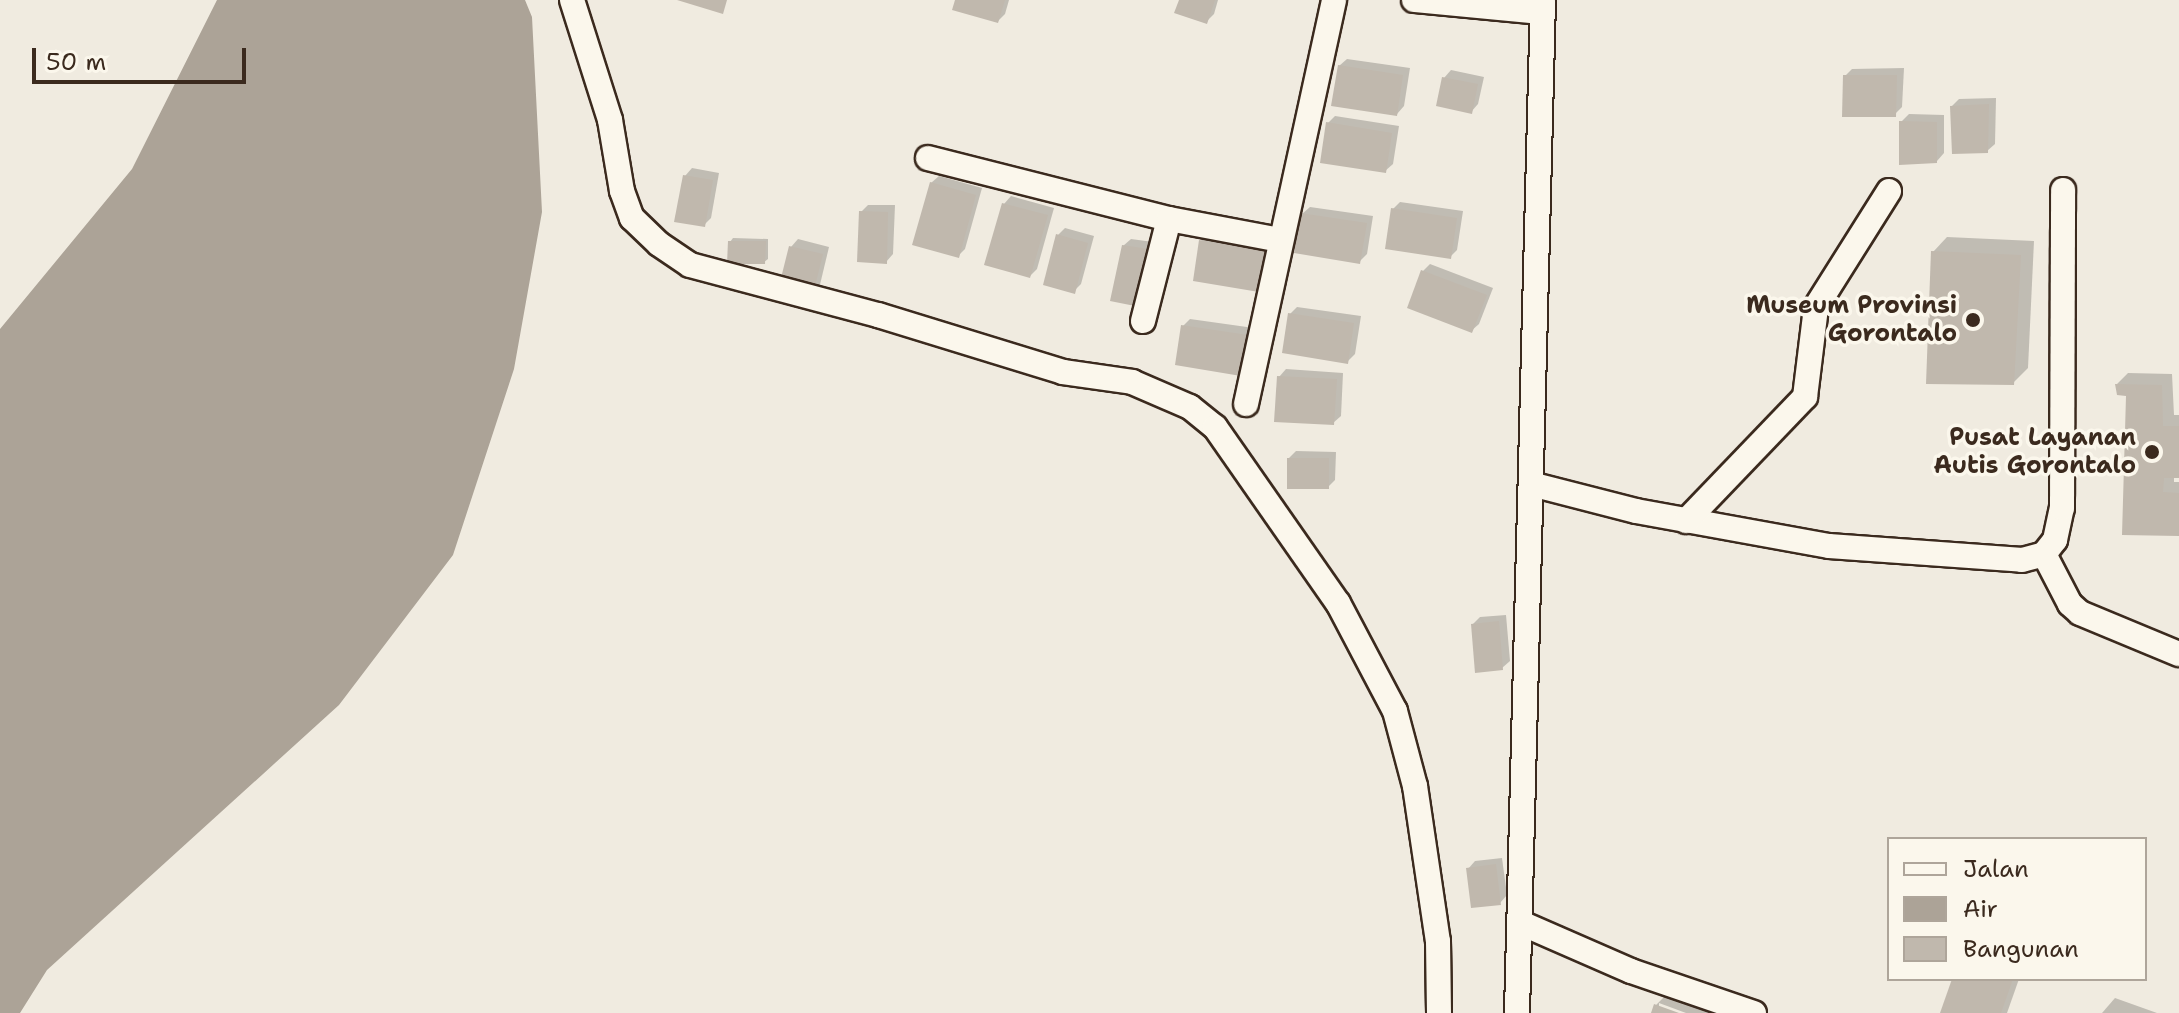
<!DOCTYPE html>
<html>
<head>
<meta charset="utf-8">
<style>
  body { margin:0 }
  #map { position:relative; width:2179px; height:1013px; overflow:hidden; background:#f0ebe0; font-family:"Shantell Sans",sans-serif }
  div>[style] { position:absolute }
  .water>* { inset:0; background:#aca397 }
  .shadow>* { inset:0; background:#0003 }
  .building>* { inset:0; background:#c0b8ad }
  .roads { filter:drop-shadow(2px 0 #3b2a1e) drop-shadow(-2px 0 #3b2a1e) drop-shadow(0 2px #3b2a1e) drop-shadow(0 -2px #3b2a1e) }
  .minor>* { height:24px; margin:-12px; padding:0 12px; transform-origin:12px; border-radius:12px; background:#fbf7ec }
  .dots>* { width:22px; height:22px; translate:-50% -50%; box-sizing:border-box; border:4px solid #fbf7ec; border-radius:50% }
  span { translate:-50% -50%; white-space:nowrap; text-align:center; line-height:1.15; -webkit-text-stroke:7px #fbf7ec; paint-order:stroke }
  .poi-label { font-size:24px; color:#3b2a1e; font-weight:700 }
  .right { translate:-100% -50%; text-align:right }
  .legend { position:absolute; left:1887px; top:837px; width:260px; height:144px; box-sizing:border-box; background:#fbf7ec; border:2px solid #aea59a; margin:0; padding:10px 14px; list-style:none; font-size:24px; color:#3b2a1e }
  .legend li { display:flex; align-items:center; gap:16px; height:40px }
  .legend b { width:40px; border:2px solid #aea59a }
  .scale { position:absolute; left:32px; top:48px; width:214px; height:36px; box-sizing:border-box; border:4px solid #3b2a1e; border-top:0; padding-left:10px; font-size:24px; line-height:28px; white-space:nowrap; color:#3b2a1e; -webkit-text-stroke:6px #fbf7ec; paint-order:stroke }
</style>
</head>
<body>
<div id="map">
  <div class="water">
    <div style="clip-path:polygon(217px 0,525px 0,532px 17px,542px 212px,514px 369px,453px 555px,339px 705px,47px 970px,20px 1013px,0 1013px,0 329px,132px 169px)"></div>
  </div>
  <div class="shadow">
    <div style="clip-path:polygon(957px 0,1009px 0,1005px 14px,998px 21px)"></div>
    <div style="clip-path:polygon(1181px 0,1218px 0,1214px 14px,1206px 22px)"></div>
    <div style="clip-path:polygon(1347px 59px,1410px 68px,1404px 106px,1397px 114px,1339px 66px)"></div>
    <div style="clip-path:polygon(1904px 68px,1902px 107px,1895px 114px,1845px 76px,1852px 69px)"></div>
    <div style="clip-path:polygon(1451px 70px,1484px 77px,1478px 104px,1471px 112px,1444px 78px)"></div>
    <div style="clip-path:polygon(1996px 98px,1995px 144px,1987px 151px,1952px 106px,1959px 99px)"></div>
    <div style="clip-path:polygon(1909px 114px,1944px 115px,1944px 153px,1937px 161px,1901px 122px)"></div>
    <div style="clip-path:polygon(1335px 116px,1399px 126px,1393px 164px,1385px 171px,1328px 123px)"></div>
    <div style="clip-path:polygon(692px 168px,719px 173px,711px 218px,704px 225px,685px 176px)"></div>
    <div style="clip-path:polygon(939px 176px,982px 188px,965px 249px,958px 256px,931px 183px)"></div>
    <div style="clip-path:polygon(1011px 196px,1054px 208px,1037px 269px,1030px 276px,1004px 204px)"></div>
    <div style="clip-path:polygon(1400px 202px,1463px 211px,1457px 250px,1450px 257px,1393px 209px)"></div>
    <div style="clip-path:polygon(868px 205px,895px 205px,893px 254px,886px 262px,861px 212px)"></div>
    <div style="clip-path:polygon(1310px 207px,1373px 216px,1367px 254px,1359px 262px,1302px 214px)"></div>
    <div style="clip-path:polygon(1065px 228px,1094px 236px,1081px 284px,1074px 291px,1058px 235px)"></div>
    <div style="clip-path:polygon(1209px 234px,1272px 244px,1258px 289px,1201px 241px)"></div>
    <div style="clip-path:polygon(1947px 237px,2034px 241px,2028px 368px,2013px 383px,1933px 252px)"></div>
    <div style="clip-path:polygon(733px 238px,768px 239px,768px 259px,764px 262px,730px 242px)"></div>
    <div style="clip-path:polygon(798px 239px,829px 247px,818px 293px,791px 247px)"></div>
    <div style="clip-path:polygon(1131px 239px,1168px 244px,1149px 307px,1123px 246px)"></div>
    <div style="clip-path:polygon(1430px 264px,1493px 288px,1479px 324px,1471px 331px,1423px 271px)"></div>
    <div style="clip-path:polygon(1297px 307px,1361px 316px,1355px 354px,1347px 362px,1290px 314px)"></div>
    <div style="clip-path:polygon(1190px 319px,1254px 328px,1248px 366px,1183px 326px)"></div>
    <div style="clip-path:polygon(1286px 369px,1343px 373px,1341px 416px,1333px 423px,1279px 377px)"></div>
    <div style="clip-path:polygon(2128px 373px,2172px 374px,2174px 415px,2179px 415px,2179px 476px,2174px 476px,2174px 482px,2179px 482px,2179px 534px,2124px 533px,2128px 395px,2117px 384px)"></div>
    <div style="clip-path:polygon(1296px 451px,1336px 452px,1335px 480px,1328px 487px,1289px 458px)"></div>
    <div style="clip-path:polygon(1506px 615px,1510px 661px,1502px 668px,1473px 624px,1480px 617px)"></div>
    <div style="clip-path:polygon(1502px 858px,1507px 895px,1500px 903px,1468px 869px,1475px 861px)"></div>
    <div style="clip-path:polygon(1954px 979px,2019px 979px,2007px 1013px,1943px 1013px)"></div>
    <div style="clip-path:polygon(1667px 994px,1721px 1013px,1686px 1013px,1659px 1003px,1659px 1008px,1674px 1013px,1653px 1013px,1656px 1005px)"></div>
    <div style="clip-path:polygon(2115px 998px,2157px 1013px,2102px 1013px)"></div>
  </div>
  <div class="building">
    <div style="clip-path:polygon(677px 0,727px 0,723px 14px)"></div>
    <div style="clip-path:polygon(955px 0,1005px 0,998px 23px,952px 10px)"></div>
    <div style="clip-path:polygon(1179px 0,1215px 0,1207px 24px,1174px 13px)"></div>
    <div style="clip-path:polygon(1338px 65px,1403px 75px,1397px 116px,1331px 106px)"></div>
    <div style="clip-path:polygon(1843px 75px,1897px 75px,1896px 117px,1842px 117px)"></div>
    <div style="clip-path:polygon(1442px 77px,1478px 84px,1472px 114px,1436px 106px)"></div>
    <div style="clip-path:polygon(1989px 104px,1988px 153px,1952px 154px,1950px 106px)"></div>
    <div style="clip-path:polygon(1899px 121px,1937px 122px,1937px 163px,1899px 165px)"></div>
    <div style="clip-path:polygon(1326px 122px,1392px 133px,1386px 173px,1320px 163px)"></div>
    <div style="clip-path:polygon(683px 175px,713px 180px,705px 227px,674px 222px)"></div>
    <div style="clip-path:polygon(930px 182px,976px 195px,959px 258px,912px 245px)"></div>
    <div style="clip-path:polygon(1002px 203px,1048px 215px,1030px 278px,984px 265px)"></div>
    <div style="clip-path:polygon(1391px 208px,1457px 218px,1451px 259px,1385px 249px)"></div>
    <div style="clip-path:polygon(859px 211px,888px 212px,887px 264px,857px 262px)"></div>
    <div style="clip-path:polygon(1300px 213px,1367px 223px,1360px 264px,1294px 253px)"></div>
    <div style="clip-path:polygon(1056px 234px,1088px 243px,1075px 294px,1043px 285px)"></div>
    <div style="clip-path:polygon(1199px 240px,1266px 251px,1259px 292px,1193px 281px)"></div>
    <div style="clip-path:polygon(728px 241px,766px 241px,765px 264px,727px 264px)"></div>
    <div style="clip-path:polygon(1122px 245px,1162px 251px,1150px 309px,1110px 301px)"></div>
    <div style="clip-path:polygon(789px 246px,823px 254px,811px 302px,777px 294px)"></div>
    <div style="clip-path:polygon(1931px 251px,2021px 255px,2014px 385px,1926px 384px)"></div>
    <div style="clip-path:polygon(1421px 270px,1487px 295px,1472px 333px,1407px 308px)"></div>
    <div style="clip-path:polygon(1288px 313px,1354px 323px,1348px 364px,1282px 353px)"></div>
    <div style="clip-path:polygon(1181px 325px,1248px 335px,1241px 376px,1175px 365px)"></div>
    <div style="clip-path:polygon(1277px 376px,1337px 379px,1334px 425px,1274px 422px)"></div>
    <div style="clip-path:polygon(2115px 384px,2162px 385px,2163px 426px,2179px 426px,2179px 478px,2164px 478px,2163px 492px,2179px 493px,2179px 536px,2122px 535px,2126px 396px,2117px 395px)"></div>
    <div style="clip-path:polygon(1287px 458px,1329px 458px,1329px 489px,1287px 489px)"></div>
    <div style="clip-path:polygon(1499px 621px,1503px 670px,1475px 673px,1471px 624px)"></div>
    <div style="clip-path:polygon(1496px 864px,1501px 905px,1471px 908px,1466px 868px)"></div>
    <div style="clip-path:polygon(1952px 979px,2013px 979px,2001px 1013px,1940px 1013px)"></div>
    <div style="clip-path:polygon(1654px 1004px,1679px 1013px,1651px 1013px)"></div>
  </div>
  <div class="roads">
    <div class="minor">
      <div style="left:572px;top:0;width:126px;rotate:72.4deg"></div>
      <div style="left:610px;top:120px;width:72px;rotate:80.4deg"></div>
      <div style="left:622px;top:191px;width:29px;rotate:70deg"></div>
      <div style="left:632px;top:218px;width:37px;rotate:44deg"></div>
      <div style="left:659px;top:244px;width:37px;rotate:34deg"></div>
      <div style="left:690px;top:265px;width:195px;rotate:14.9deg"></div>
      <div style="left:878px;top:315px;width:194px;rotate:17.1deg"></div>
      <div style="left:1063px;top:372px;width:70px;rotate:8.2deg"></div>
      <div style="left:1132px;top:382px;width:63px;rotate:23.3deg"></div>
      <div style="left:1190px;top:407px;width:32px;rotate:39deg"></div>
      <div style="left:1215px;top:427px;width:215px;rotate:55.1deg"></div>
      <div style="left:1338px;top:603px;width:122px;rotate:62.2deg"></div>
      <div style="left:1395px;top:711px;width:78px;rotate:75.1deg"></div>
      <div style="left:1415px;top:786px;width:157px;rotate:81.6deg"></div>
      <div style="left:1438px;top:941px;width:72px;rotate:89.2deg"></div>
      <div style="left:1414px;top:0;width:129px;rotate:5.4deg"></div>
      <div style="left:928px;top:158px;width:249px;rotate:14.2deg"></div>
      <div style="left:1143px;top:321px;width:105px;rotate:-75.7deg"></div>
      <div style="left:1169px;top:219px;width:113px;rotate:10.7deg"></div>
      <div style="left:1246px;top:404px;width:413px;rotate:-77.7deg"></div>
      <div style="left:1531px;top:484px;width:108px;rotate:14.4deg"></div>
      <div style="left:1636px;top:511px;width:196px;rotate:10.3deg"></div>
      <div style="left:1829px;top:546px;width:194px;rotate:4.1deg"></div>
      <div style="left:2022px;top:560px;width:23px;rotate:-15deg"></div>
      <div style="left:2044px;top:554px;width:18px;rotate:-52deg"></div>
      <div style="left:2055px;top:540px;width:33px;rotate:-78deg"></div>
      <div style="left:2062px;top:508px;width:318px;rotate:-89.8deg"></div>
      <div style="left:1686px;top:521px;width:172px;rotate:-46.2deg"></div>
      <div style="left:1805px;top:397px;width:91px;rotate:-83deg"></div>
      <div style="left:1816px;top:307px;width:137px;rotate:-57.8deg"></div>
      <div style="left:2044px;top:554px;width:56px;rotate:62.5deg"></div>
      <div style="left:2070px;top:604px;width:13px;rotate:42deg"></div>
      <div style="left:2080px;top:613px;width:107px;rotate:22.5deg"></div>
      <div style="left:1521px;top:923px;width:120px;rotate:23.6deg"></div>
      <div style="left:1631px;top:971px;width:130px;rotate:18.9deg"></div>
      <div style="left:1517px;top:1013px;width:1013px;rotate:-88.53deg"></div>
    </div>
  </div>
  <div class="dots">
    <div style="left:1973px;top:320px;background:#3b2a1e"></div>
    <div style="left:2152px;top:452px;background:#3b2a1e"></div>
  </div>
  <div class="poi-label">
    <span class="right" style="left:1957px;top:320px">Museum Provinsi<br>Gorontalo</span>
    <span class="right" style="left:2136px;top:452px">Pusat Layanan<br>Autis Gorontalo</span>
  </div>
  <ul class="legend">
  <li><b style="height:10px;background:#fbf7ec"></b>Jalan</li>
  <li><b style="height:22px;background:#aca397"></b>Air</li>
  <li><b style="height:22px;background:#c0b8ad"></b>Bangunan</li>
  </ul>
  <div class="scale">50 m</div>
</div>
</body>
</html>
